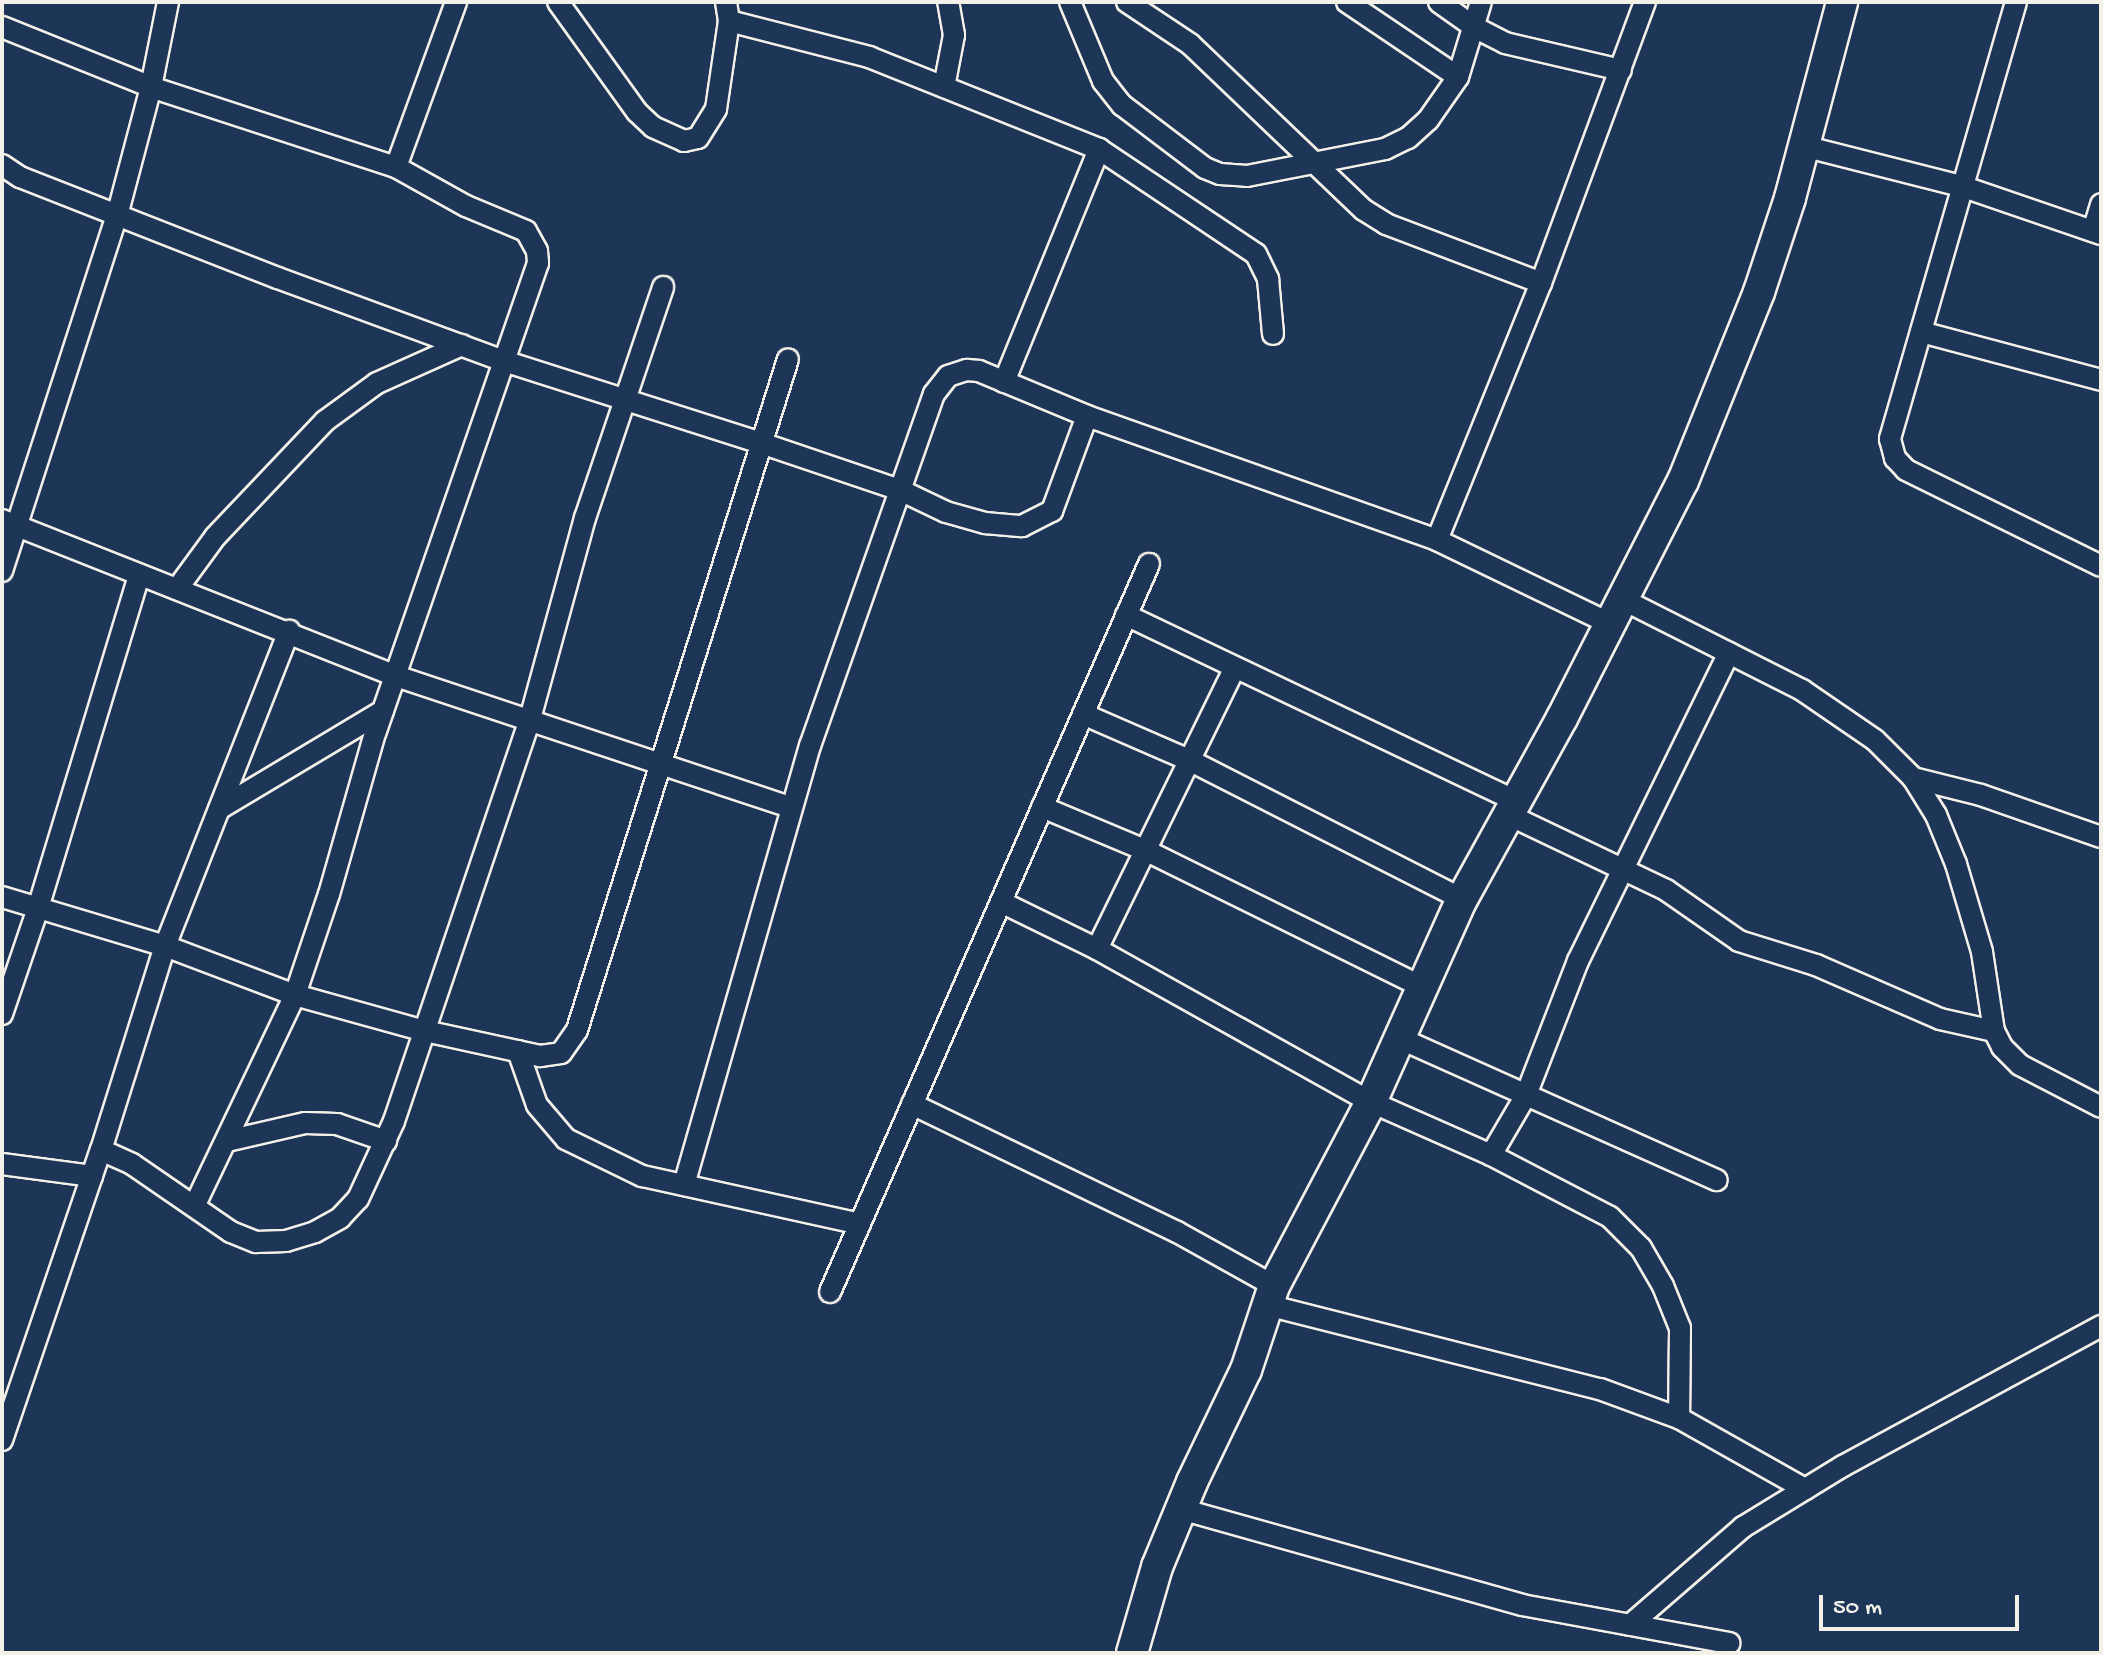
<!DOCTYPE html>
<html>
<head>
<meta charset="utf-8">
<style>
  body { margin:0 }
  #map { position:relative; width:2103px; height:1655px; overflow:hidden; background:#1d3557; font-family:"Gochi Hand",sans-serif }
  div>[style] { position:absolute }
  .roads { filter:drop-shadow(2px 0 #f4f1e8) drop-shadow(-2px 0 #f4f1e8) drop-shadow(0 2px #f4f1e8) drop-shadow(0 -2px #f4f1e8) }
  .street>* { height:20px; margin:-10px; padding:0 10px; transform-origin:10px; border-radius:10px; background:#1d3557 }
  .secondary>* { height:30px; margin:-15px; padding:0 15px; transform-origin:15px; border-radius:15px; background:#1d3557 }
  span { translate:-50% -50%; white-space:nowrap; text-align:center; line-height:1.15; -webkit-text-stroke:8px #1d3557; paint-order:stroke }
  .frame { position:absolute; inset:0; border:4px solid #f4f1e8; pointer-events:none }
  .scale { position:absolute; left:1819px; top:1595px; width:200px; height:36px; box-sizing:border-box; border:4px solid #f4f1e8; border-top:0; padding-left:10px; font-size:24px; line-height:28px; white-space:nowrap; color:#f4f1e8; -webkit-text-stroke:6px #1d3557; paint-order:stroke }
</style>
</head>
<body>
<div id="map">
  <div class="roads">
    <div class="street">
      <div style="left:558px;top:2px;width:135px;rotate:54.3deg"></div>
      <div style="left:637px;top:112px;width:22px;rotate:43deg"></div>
      <div style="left:653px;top:127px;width:34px;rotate:24deg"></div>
      <div style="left:684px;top:141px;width:14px;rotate:-12deg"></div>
      <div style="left:698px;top:138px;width:34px;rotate:-58deg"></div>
      <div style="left:716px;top:109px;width:89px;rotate:-81.6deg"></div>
      <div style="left:729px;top:21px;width:19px;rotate:-99deg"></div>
      <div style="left:1070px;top:2px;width:86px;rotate:67.3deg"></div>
      <div style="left:1103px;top:81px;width:31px;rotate:52deg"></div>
      <div style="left:1122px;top:105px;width:104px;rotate:37.2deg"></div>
      <div style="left:1205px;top:168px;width:16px;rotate:22deg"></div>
      <div style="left:1220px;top:174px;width:27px;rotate:4deg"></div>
      <div style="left:1247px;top:176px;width:141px;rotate:-11.1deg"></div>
      <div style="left:1385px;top:149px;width:25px;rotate:-26deg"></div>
      <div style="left:1408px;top:138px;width:27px;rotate:-42deg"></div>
      <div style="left:1428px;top:120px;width:52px;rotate:-55.1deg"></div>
      <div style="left:1458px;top:77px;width:78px;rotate:-73deg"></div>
      <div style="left:1127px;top:2px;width:76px;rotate:33.7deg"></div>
      <div style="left:1190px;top:44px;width:240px;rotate:43.7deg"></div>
      <div style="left:1364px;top:210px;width:26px;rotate:32deg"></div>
      <div style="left:1386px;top:224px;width:166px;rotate:20.8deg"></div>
      <div style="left:1347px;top:2px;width:134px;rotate:34deg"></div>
      <div style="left:1439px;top:2px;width:43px;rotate:35.5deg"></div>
      <div style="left:1474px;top:27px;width:35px;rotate:27deg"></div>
      <div style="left:1505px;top:43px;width:119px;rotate:13.1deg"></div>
      <div style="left:2016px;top:2px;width:455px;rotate:106.1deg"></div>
      <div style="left:1890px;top:439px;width:20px;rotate:75deg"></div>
      <div style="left:1895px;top:458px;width:16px;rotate:47deg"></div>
      <div style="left:1906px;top:470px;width:217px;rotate:26.2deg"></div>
      <div style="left:729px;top:21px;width:145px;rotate:14.4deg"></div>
      <div style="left:869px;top:57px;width:248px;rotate:21.8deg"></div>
      <div style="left:1099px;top:149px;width:189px;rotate:33.8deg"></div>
      <div style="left:1256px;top:254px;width:28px;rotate:64deg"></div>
      <div style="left:1268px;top:279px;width:55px;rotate:84.8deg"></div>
      <div style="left:2px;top:27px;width:161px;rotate:21.9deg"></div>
      <div style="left:151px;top:87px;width:258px;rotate:18.1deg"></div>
      <div style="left:396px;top:167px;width:80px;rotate:29.1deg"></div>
      <div style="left:466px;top:206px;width:65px;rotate:22.6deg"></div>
      <div style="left:526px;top:231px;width:23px;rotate:61deg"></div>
      <div style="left:537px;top:251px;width:12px;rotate:85deg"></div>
      <div style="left:538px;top:263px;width:497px;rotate:109.1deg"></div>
      <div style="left:375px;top:733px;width:167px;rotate:105.9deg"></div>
      <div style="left:329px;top:894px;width:107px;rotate:108.6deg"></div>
      <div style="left:295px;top:995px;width:233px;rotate:115.5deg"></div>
      <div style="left:944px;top:87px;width:53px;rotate:-79.1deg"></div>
      <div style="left:954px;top:35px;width:34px;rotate:-100deg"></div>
      <div style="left:1803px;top:146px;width:163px;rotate:14.2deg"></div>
      <div style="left:1961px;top:186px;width:148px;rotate:18.9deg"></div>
      <div style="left:2px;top:165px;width:22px;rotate:34deg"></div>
      <div style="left:20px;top:177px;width:277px;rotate:21.4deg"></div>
      <div style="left:278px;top:278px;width:241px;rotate:20.2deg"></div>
      <div style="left:504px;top:361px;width:270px;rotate:17.7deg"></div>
      <div style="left:761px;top:443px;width:147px;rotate:18.7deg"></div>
      <div style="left:900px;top:490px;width:51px;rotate:25.6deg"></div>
      <div style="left:946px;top:512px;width:41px;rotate:15.8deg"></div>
      <div style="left:985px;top:523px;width:37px;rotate:5deg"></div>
      <div style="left:1022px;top:526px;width:34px;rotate:-27deg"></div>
      <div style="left:1052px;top:511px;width:101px;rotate:-69.8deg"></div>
      <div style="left:396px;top:167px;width:176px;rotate:-70deg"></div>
      <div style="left:2093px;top:231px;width:28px;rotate:-73deg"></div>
      <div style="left:1921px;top:332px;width:186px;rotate:14.9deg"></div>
      <div style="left:1004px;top:382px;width:252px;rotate:-67.8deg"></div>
      <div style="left:2px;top:520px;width:424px;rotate:21.6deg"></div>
      <div style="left:396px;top:676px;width:417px;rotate:18.4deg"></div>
      <div style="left:1437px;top:540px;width:277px;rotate:-68deg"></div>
      <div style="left:1541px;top:283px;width:300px;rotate:-69.7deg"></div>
      <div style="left:2px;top:571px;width:377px;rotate:-72.1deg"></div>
      <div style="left:118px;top:212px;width:129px;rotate:-75.2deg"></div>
      <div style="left:151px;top:87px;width:87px;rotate:-78.7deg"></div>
      <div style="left:177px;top:589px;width:64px;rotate:-53.8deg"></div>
      <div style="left:215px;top:537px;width:160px;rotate:-46.5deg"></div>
      <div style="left:325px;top:421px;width:64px;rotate:-36.2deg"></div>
      <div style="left:377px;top:383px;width:93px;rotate:-24.1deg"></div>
      <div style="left:1622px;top:599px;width:202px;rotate:26.8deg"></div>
      <div style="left:1802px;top:690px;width:88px;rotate:34.4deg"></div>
      <div style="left:1875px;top:740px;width:54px;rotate:45deg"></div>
      <div style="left:1913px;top:778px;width:44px;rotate:58.1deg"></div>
      <div style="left:1936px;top:815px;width:53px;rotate:67.8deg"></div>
      <div style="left:1956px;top:864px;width:92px;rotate:73.5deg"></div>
      <div style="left:1982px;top:952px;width:80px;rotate:81.4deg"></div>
      <div style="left:1994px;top:1031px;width:18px;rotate:63deg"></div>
      <div style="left:2002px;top:1047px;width:25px;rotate:45deg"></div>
      <div style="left:2020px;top:1065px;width:91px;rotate:27.4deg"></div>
      <div style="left:1126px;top:615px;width:432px;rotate:25.5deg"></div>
      <div style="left:1083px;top:714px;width:116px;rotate:23.5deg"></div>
      <div style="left:1189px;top:760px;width:306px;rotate:27deg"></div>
      <div style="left:1913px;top:778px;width:70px;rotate:14deg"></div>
      <div style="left:1981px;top:795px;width:127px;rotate:19.3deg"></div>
      <div style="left:1042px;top:807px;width:112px;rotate:22.7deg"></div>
      <div style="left:1145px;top:850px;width:309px;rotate:26.3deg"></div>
      <div style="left:219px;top:809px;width:191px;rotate:-30.9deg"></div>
      <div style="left:1509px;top:815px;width:174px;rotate:25.5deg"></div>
      <div style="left:1666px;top:890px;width:89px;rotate:34.9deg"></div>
      <div style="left:1739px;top:941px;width:81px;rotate:17.3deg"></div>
      <div style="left:1816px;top:965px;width:135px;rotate:23.5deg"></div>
      <div style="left:1940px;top:1019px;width:55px;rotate:12.5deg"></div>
      <div style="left:2px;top:897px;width:170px;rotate:16.7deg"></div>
      <div style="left:165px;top:946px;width:139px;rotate:20.7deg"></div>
      <div style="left:295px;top:995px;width:135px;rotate:15.5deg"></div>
      <div style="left:425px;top:1031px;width:118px;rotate:12.3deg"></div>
      <div style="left:540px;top:1056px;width:21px;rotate:-8deg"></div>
      <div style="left:561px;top:1053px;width:28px;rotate:-55deg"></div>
      <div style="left:577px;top:1030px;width:703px;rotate:-72.54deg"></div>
      <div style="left:1001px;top:902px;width:107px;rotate:26.1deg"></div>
      <div style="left:1097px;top:949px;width:314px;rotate:29.2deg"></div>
      <div style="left:1371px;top:1102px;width:131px;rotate:23.8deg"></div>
      <div style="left:1491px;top:1155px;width:134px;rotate:27.5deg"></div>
      <div style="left:1610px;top:1217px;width:44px;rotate:45deg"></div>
      <div style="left:1641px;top:1248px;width:44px;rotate:59.9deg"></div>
      <div style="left:1663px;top:1286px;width:45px;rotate:68deg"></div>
      <div style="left:1680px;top:1328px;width:90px;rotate:90.6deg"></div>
      <div style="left:1097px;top:949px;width:312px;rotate:-63.9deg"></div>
      <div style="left:2px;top:1014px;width:112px;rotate:-71.2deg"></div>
      <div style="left:38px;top:908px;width:348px;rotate:-73.1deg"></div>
      <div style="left:1399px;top:1038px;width:348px;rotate:24.1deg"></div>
      <div style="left:518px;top:1051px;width:57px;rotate:70.6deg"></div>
      <div style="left:537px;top:1105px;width:45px;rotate:49.5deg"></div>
      <div style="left:566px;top:1139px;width:85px;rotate:26deg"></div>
      <div style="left:642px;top:1176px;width:223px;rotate:12.4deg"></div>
      <div style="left:912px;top:1104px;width:294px;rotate:25.8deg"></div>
      <div style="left:1177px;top:1232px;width:111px;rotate:29.1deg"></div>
      <div style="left:227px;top:1141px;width:80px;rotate:-13deg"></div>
      <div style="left:305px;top:1123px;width:32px;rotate:2deg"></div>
      <div style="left:337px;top:1124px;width:52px;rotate:19.1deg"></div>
      <div style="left:101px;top:1150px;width:34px;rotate:24deg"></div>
      <div style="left:132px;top:1164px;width:120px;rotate:34.5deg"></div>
      <div style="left:231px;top:1232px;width:27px;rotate:22deg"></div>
      <div style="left:256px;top:1242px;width:30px;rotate:-2deg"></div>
      <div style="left:286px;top:1241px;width:30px;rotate:-17deg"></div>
      <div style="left:315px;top:1232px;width:29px;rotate:-29deg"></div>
      <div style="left:340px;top:1218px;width:26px;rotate:-47deg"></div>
      <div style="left:358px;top:1199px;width:86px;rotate:-65.2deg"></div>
      <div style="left:394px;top:1121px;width:424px;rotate:-71.3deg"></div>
      <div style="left:530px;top:719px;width:208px;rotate:-74.7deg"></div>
      <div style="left:585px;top:518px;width:244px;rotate:-71.3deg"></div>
      <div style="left:1491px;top:1155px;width:69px;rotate:-59.7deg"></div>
      <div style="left:1526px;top:1095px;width:144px;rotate:-68.8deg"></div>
      <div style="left:1578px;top:961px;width:343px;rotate:-63.9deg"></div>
      <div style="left:2px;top:1164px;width:91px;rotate:7.6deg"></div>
      <div style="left:684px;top:1185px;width:457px;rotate:-74deg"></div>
      <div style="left:810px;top:746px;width:373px;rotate:-70.6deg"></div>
      <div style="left:934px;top:394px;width:23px;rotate:-52deg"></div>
      <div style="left:948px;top:376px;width:20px;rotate:-18deg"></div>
      <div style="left:967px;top:370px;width:12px;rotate:5deg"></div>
      <div style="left:979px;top:371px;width:117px;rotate:22.6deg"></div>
      <div style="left:1087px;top:416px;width:371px;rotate:19.5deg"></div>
      <div style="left:1437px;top:540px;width:191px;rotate:25.8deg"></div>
      <div style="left:830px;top:1292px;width:795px;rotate:-66.34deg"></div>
      <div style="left:1267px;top:1305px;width:343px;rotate:14.2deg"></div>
      <div style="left:1600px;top:1389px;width:84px;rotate:20.2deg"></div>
      <div style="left:1679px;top:1418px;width:145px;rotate:29.4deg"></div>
      <div style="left:2px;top:1440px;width:306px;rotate:-71.2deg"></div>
      <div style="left:101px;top:1150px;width:214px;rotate:-72.6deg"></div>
      <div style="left:165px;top:946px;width:339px;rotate:-68.5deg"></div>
      <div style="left:1181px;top:1509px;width:354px;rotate:15.7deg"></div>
      <div style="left:1522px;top:1605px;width:211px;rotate:10.4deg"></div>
      <div style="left:1630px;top:1625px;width:150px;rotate:-40.9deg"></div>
      <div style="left:1743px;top:1527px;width:117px;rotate:-31.4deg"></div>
      <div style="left:1843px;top:1466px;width:294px;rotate:-28.5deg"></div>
    </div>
    <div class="secondary">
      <div style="left:1132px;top:1653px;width:90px;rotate:-73.8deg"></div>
      <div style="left:1157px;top:1567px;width:92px;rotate:-67.6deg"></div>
      <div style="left:1192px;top:1482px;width:124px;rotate:-64.3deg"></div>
      <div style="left:1246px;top:1370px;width:89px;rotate:-71.6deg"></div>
      <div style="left:1274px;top:1286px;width:208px;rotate:-62.2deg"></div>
      <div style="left:1371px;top:1102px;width:222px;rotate:-65.9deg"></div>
      <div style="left:1462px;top:899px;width:207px;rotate:-61.1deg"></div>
      <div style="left:1562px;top:718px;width:266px;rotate:-63deg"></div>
      <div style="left:1683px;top:481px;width:204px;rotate:-68.1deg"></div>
      <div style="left:1759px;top:292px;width:99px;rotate:-71.7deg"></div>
      <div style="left:1790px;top:198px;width:203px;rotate:-75.1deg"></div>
    </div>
  </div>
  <div class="frame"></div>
  <div class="scale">50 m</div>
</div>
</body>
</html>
